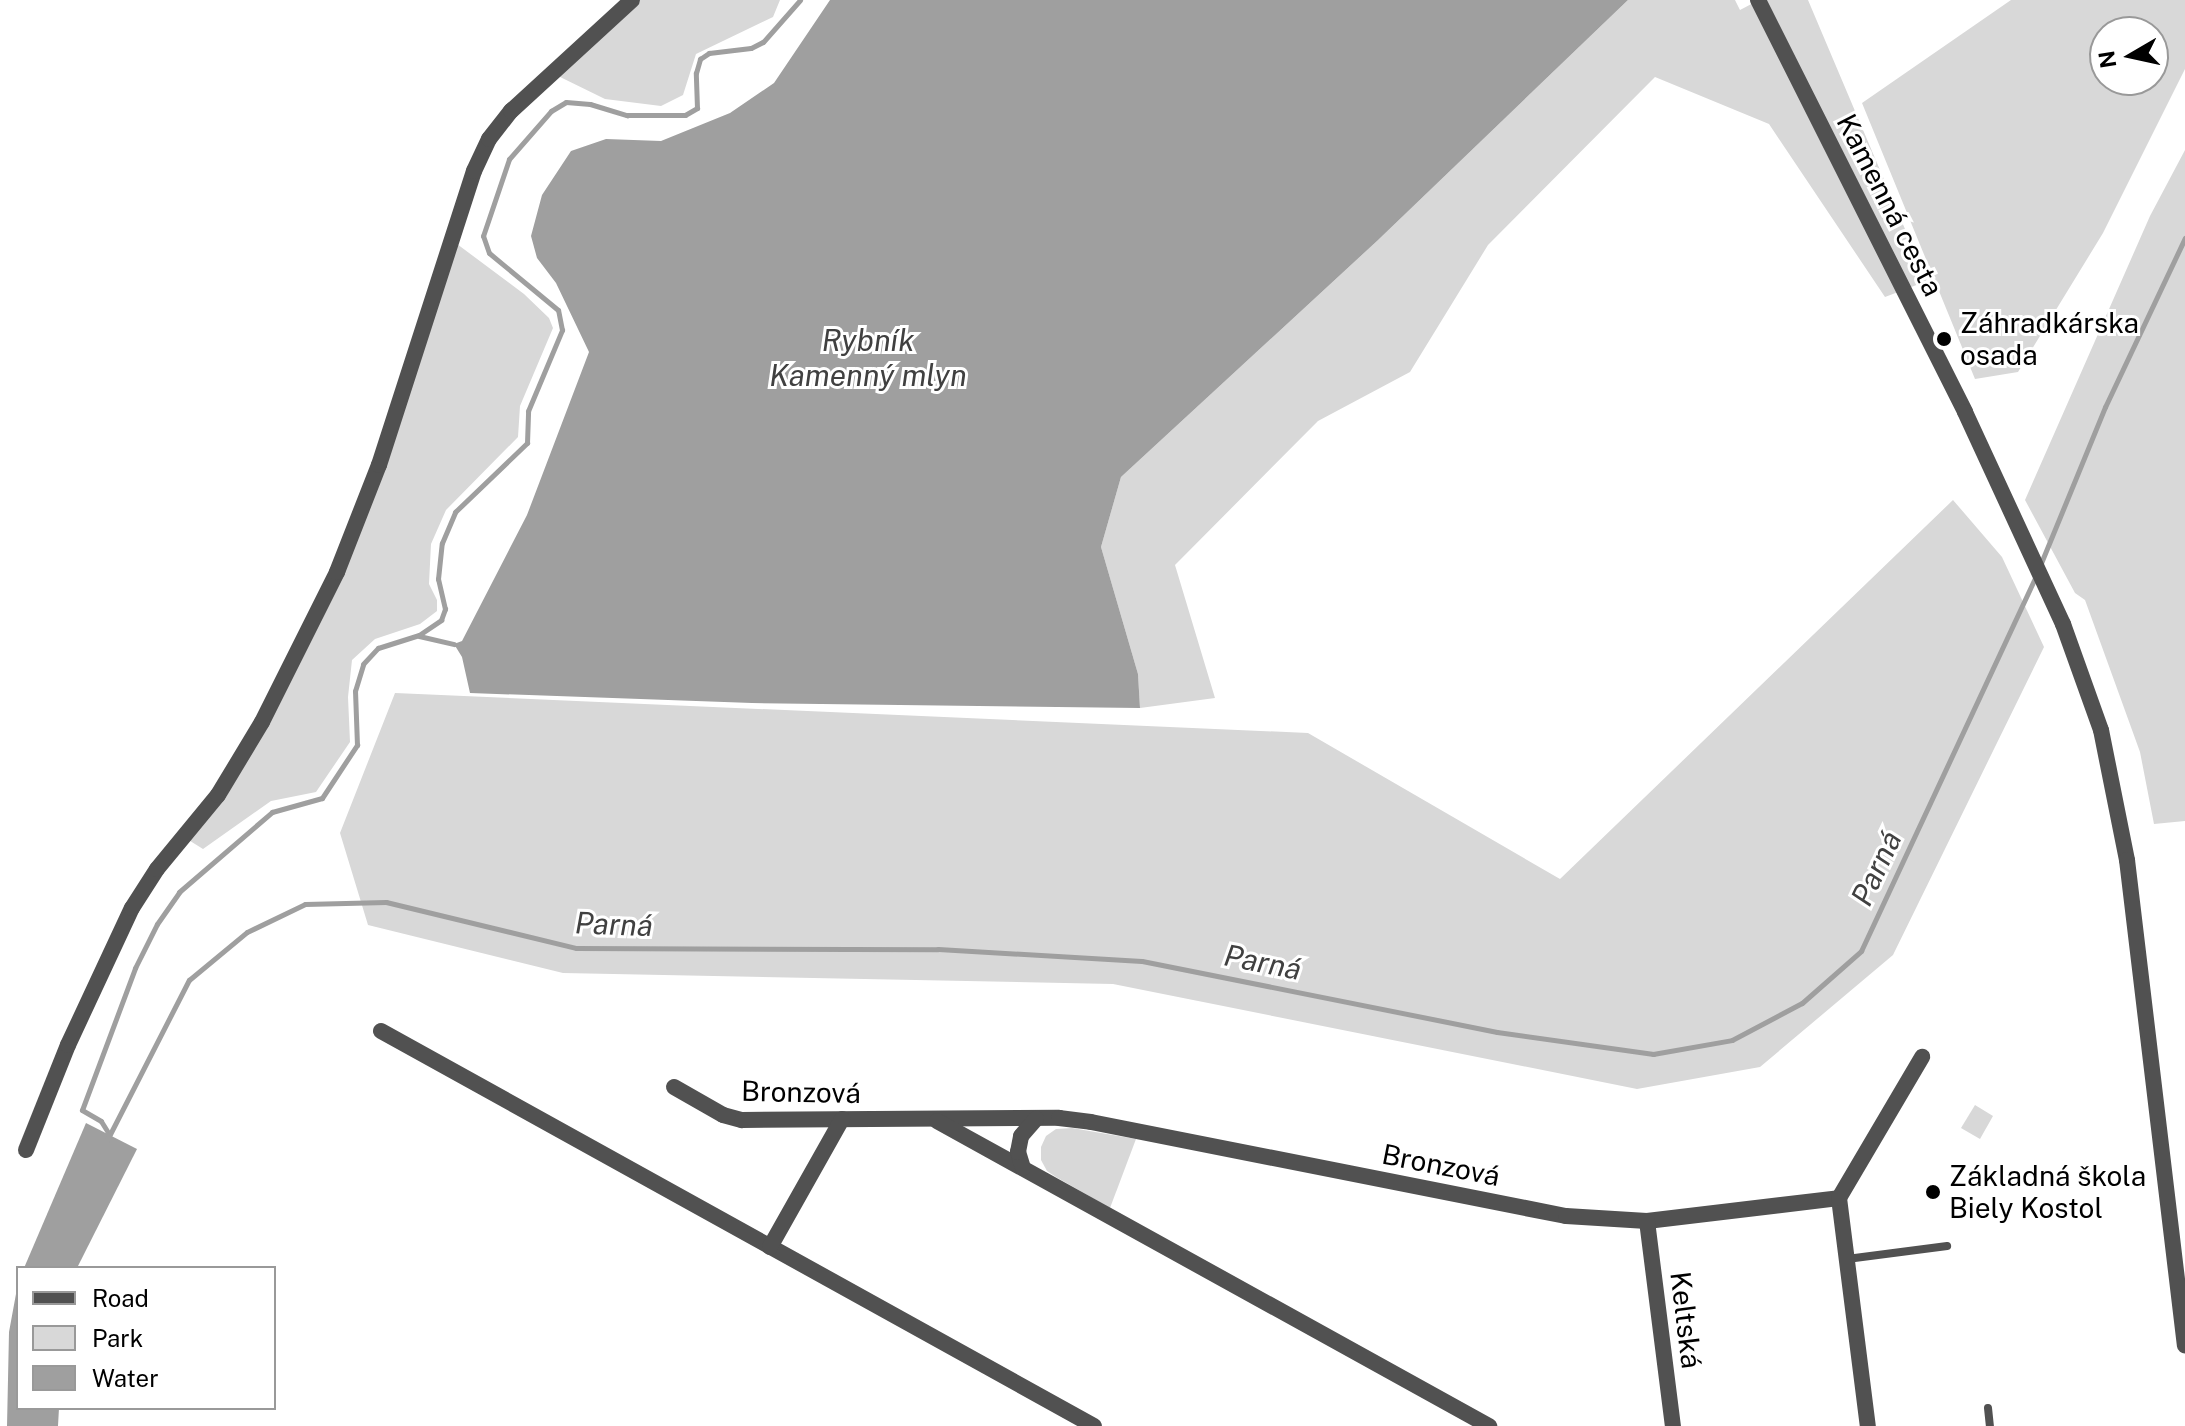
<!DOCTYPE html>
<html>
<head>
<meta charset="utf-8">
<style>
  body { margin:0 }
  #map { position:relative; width:2185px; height:1426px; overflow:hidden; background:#fff; font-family:"Public Sans",sans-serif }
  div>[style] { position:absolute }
  .green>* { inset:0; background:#d8d8d8 }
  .water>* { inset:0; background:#9f9f9f }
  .stream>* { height:5px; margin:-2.5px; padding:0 2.5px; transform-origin:2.5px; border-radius:2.5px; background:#9f9f9f }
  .lane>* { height:8px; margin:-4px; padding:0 4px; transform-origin:4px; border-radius:4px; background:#515151 }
  .street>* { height:16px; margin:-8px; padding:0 8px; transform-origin:8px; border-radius:8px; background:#515151 }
  .dots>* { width:22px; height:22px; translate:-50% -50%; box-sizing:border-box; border:4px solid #fff; border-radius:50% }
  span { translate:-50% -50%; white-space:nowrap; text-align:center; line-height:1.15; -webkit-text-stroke:6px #fff; paint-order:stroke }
  .street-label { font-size:28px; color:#000 }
  .poi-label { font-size:28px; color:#000 }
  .left { translate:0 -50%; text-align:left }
  .water-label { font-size:30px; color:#404040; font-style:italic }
  .legend { position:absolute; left:16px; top:1266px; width:260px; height:144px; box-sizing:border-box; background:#fff; border:2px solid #999; margin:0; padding:10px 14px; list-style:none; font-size:24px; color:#000 }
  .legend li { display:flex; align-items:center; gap:16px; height:40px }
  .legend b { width:40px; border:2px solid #999 }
  .north { position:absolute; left:2089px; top:16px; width:80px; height:80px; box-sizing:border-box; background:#fff; border:2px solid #999; border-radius:50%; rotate:261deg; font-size:22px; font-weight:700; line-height:32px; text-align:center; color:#000 }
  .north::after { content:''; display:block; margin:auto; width:28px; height:36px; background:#000; clip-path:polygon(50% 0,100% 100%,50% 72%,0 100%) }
</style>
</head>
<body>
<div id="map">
  <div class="green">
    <div style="clip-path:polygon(637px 0,780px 0,773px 17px,696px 54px,683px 95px,661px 106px,605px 99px,556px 75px)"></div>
    <div style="clip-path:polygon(1628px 0,1735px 0,1740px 10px,1759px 0,1808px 0,1927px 281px,1885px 297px,1769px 124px,1655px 77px,1488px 245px,1410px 372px,1318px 421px,1175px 565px,1215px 698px,1140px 708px,1138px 674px,1101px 547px,1121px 477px,1377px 241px)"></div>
    <div style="clip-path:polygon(evenodd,2011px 0,2185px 0,2185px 69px,2103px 233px,2018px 372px,1975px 379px,1862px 103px,2011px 0,2105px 32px,2153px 32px,2153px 80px,2105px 80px,2105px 32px)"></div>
    <div style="clip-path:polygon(2185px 150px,2185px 821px,2154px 824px,2140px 752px,2085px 600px,2075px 593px,2025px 500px,2150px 216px)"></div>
    <div style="clip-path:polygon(457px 244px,524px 294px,549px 318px,553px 328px,520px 406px,518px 437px,446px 510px,431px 544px,429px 584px,437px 600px,437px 611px,420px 624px,375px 639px,352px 660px,348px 697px,350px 742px,316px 792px,271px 801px,203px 849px,187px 839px,225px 799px,306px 644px)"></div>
    <div style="clip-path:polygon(1953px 500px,2002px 557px,2044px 647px,1893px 955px,1760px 1067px,1637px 1089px,1113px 984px,563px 973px,368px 925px,340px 833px,395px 693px,1308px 733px,1560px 879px)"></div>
    <div style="clip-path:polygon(1975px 1105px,1993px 1116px,1980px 1139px,1961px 1128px)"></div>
    <div style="clip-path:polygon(1072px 1128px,1136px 1139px,1110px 1208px,1056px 1177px,1047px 1171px,1041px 1160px,1041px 1147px,1046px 1136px,1056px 1129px)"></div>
  </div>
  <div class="water">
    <div style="clip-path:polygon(830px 0,1628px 0,1377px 241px,1121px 477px,1101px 547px,1138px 674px,1140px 708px,752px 703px,470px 693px,462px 657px,454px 644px,462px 641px,527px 515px,589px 352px,556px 283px,537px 258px,531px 236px,542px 195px,571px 151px,606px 139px,661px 141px,730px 113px,774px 83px)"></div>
    <div style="clip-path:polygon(86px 1123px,137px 1149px,77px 1268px,24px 1268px)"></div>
    <div style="clip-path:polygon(18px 1283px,18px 1408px,59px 1408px,58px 1426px,7px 1426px,9px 1332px)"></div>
  </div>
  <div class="stream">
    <div style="left:2041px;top:563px;width:169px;rotate:-67.7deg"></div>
    <div style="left:2105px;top:407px;width:187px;rotate:-64.7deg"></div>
    <div style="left:419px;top:636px;width:36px;rotate:13deg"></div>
    <div style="left:109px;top:1134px;width:15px;rotate:-122deg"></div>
    <div style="left:101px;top:1121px;width:22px;rotate:-150deg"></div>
    <div style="left:82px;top:1110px;width:152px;rotate:-69.5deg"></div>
    <div style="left:135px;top:968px;width:49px;rotate:-63.4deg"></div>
    <div style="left:157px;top:924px;width:39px;rotate:-55deg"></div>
    <div style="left:179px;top:892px;width:123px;rotate:-40.7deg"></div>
    <div style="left:272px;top:812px;width:52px;rotate:-15.6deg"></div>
    <div style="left:322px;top:798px;width:64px;rotate:-56.6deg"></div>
    <div style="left:357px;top:745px;width:54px;rotate:-92.1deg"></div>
    <div style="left:355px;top:691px;width:28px;rotate:-73deg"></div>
    <div style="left:363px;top:664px;width:22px;rotate:-47deg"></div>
    <div style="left:378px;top:648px;width:43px;rotate:-17.6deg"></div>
    <div style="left:419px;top:635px;width:27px;rotate:-34deg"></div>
    <div style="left:441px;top:620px;width:12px;rotate:-70deg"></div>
    <div style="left:445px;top:609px;width:31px;rotate:-103deg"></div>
    <div style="left:438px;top:579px;width:36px;rotate:-84deg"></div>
    <div style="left:442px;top:543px;width:34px;rotate:-67deg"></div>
    <div style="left:455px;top:512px;width:100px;rotate:-43.8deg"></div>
    <div style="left:527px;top:443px;width:32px;rotate:-88deg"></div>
    <div style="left:528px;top:411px;width:88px;rotate:-67.2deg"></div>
    <div style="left:562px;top:330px;width:20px;rotate:-101deg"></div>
    <div style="left:558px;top:310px;width:89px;rotate:-140.4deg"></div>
    <div style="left:489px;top:253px;width:18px;rotate:-109deg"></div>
    <div style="left:483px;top:236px;width:81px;rotate:-71.3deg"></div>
    <div style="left:509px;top:159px;width:64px;rotate:-48.8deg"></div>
    <div style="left:551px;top:111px;width:17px;rotate:-31deg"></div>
    <div style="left:566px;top:102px;width:24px;rotate:5deg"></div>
    <div style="left:590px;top:104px;width:39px;rotate:17deg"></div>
    <div style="left:627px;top:115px;width:58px"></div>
    <div style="left:685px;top:115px;width:14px;rotate:-30deg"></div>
    <div style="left:697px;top:108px;width:35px;rotate:-92deg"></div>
    <div style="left:696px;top:73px;width:15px;rotate:-74deg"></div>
    <div style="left:700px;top:59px;width:11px;rotate:-34deg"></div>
    <div style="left:709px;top:53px;width:42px;rotate:-6.8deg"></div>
    <div style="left:751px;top:48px;width:13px;rotate:-27deg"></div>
    <div style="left:763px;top:42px;width:56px;rotate:-48.6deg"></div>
    <div style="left:107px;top:1140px;width:180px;rotate:-62.9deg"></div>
    <div style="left:189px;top:980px;width:75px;rotate:-39.6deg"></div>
    <div style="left:247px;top:932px;width:64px;rotate:-25.8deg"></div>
    <div style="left:305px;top:904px;width:81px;rotate:-1.4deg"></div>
    <div style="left:386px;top:902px;width:195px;rotate:13.6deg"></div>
    <div style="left:576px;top:948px;width:362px;rotate:0.2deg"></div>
    <div style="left:938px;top:949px;width:204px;rotate:3.4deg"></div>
    <div style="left:1142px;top:961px;width:362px;rotate:11.3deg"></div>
    <div style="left:1497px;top:1032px;width:158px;rotate:8deg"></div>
    <div style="left:1653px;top:1054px;width:80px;rotate:-10deg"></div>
    <div style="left:1732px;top:1040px;width:79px;rotate:-27.9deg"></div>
    <div style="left:1802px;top:1003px;width:79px;rotate:-41.4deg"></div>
    <div style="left:1861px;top:951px;width:414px;rotate:-65deg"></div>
  </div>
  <div class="lane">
    <div style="left:1847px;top:1259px;width:101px;rotate:-7.4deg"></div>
    <div style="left:1988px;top:1408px;width:18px;rotate:84deg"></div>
  </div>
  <div class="street">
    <div style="left:1758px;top:0;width:461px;rotate:63.3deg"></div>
    <div style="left:1965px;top:412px;width:234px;rotate:65.2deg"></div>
    <div style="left:2063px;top:624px;width:113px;rotate:70.3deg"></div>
    <div style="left:2101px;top:730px;width:133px;rotate:78.7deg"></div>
    <div style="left:2127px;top:860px;width:489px;rotate:83.2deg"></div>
    <div style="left:381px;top:1031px;width:815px;rotate:28.99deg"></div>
    <div style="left:674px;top:1087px;width:56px;rotate:29.7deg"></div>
    <div style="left:723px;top:1115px;width:20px;rotate:15deg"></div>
    <div style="left:742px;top:1120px;width:317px;rotate:-0.4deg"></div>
    <div style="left:1059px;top:1118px;width:32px;rotate:7deg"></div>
    <div style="left:1091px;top:1122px;width:484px;rotate:11.2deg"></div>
    <div style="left:1566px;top:1216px;width:81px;rotate:3.5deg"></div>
    <div style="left:1647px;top:1221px;width:193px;rotate:-6.8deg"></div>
    <div style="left:1839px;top:1198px;width:230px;rotate:82.8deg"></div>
    <div style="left:937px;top:1121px;width:631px;rotate:28.92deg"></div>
    <div style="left:26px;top:1150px;width:113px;rotate:-68.2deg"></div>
    <div style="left:68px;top:1045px;width:151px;rotate:-65deg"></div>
    <div style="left:132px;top:908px;width:46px;rotate:-57.3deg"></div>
    <div style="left:157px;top:869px;width:96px;rotate:-50.5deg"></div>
    <div style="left:218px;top:795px;width:85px;rotate:-58.9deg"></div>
    <div style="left:262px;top:722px;width:168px;rotate:-63.4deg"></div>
    <div style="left:337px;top:572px;width:115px;rotate:-68.6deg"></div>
    <div style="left:379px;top:465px;width:309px;rotate:-72.1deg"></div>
    <div style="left:474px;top:171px;width:35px;rotate:-65deg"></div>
    <div style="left:489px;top:139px;width:36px;rotate:-52deg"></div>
    <div style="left:511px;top:111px;width:164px;rotate:-42.5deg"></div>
    <div style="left:1023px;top:1168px;width:17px;rotate:-107deg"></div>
    <div style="left:1018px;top:1152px;width:16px;rotate:-79deg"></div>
    <div style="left:1021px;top:1136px;width:23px;rotate:-49deg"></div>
    <div style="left:1839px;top:1198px;width:164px;rotate:-59.5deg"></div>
    <div style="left:1647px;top:1221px;width:207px;rotate:82.8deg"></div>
    <div style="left:770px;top:1247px;width:147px;rotate:-60.6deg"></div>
  </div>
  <div class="dots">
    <div style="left:1944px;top:339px;background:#000"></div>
    <div style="left:1933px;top:1192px;background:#000"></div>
  </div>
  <div class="street-label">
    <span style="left:1890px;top:205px;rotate:63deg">Kamenná cesta</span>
    <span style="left:801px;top:1092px;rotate:1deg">Bronzová</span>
    <span style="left:1441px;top:1165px;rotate:11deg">Bronzová</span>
    <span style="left:1686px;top:1320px;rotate:83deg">Keltská</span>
  </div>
  <div class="poi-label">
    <span class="left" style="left:1960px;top:339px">Záhradkárska<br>osada</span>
    <span class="left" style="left:1949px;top:1192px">Základná škola<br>Biely Kostol</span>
  </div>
  <div class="water-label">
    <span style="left:868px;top:357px">Rybník<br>Kamenný mlyn</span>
    <span style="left:1876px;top:868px;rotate:-65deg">Parná</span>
    <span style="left:614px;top:924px;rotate:2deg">Parná</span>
    <span style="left:1263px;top:962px;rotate:11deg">Parná</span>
  </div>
  <ul class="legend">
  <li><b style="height:10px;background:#515151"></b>Road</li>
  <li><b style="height:22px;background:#d8d8d8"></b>Park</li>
  <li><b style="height:22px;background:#9f9f9f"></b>Water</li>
  </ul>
  <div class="north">N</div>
</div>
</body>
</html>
